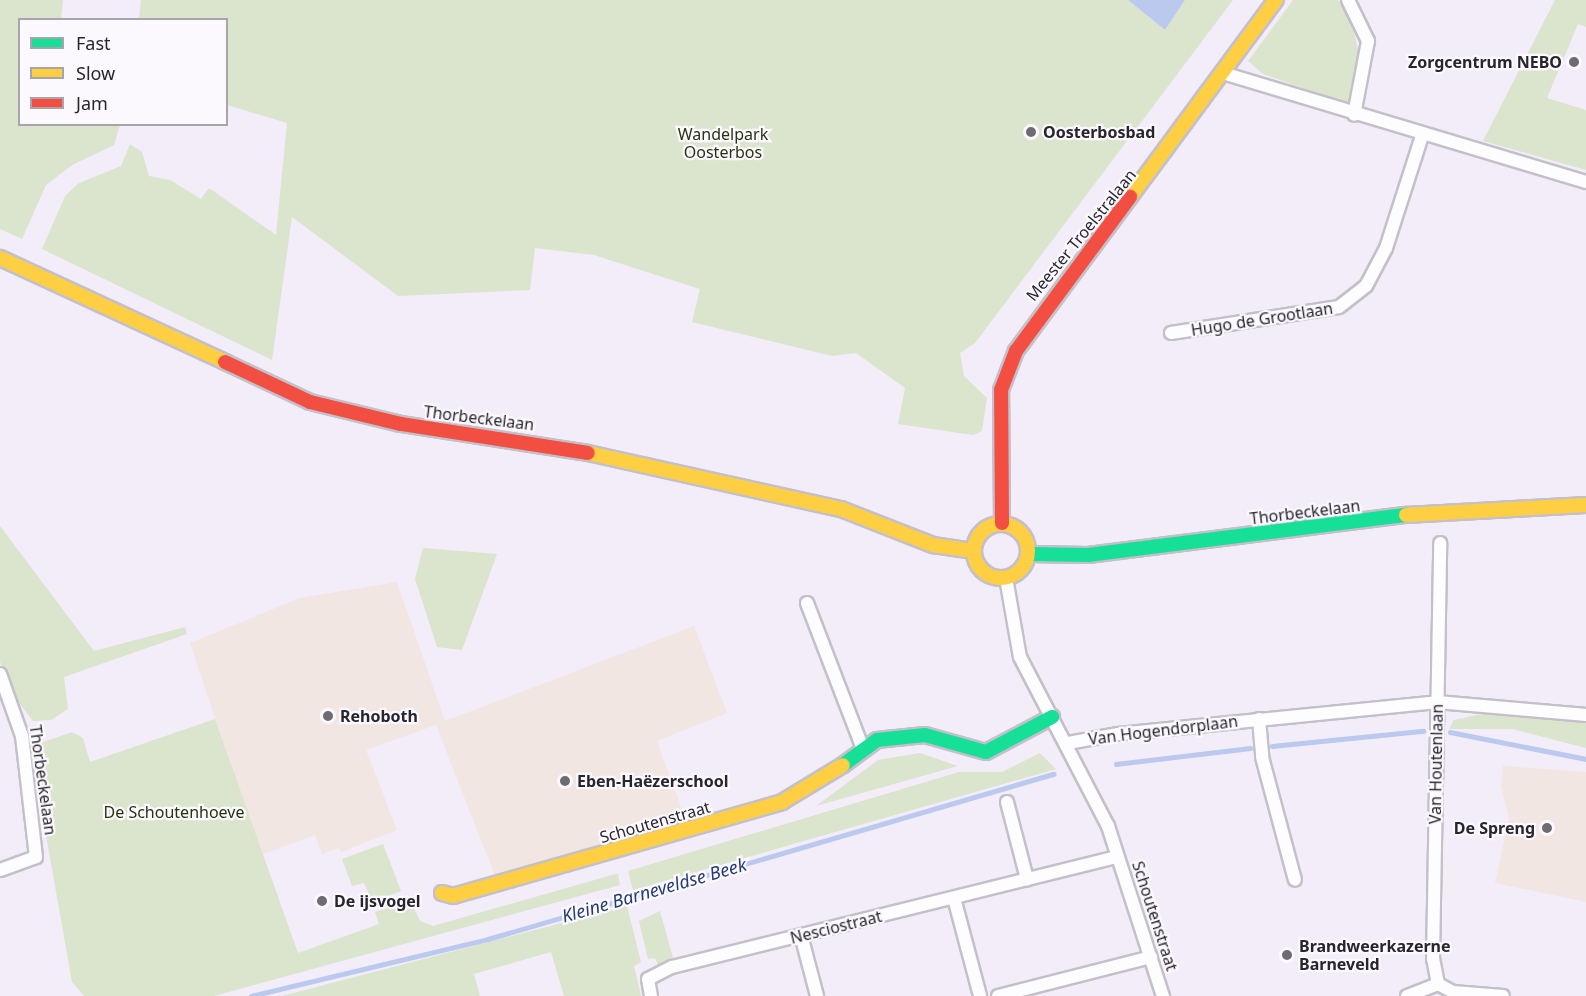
<!DOCTYPE html>
<html>
<head>
<meta charset="utf-8">
<style>
  body { margin:0 }
  #map { position:relative; width:1586px; height:996px; overflow:hidden; background:#f2edf8; font-family:"Noto Sans",sans-serif }
  div>[style] { position:absolute }
  .education>* { inset:0; background:#f1e6e1 }
  .green>* { inset:0; background:#dbe4cd }
  .water>* { inset:0; background:#bac9ed }
  .stream>* { height:4.5px; margin:-2.25px; padding:0 2.25px; transform-origin:2.25px; border-radius:2.25px; background:#bac9ed }
  .roads { filter:drop-shadow(2px 0 #c4c0c9) drop-shadow(-2px 0 #c4c0c9) drop-shadow(0 2px #c4c0c9) drop-shadow(0 -2px #c4c0c9) }
  .street>* { height:12px; margin:-6px; padding:0 6px; transform-origin:6px; border-radius:6px; background:#fdfcfe }
  .fast>* { height:14px; margin:-7px; padding:0 7px; transform-origin:7px; border-radius:7px; background:#16e098 }
  .slow>* { height:14px; margin:-7px; padding:0 7px; transform-origin:7px; border-radius:7px; background:#ffcf43 }
  .slow>.ring { margin:-7px; padding:0; box-sizing:content-box; background:none; border:14px solid #ffcf43; border-radius:50% }
  .jam>* { height:14px; margin:-7px; padding:0 7px; transform-origin:7px; border-radius:7px; background:#f24e42 }
  .dots>* { width:16px; height:16px; translate:-50% -50%; box-sizing:border-box; border:3px solid #fbf9fe; border-radius:50% }
  span { translate:-50% -50%; white-space:nowrap; text-align:center; line-height:1.15; -webkit-text-stroke:4.5px #fbf9fe; paint-order:stroke }
  .poi-label { font-size:16px; color:#28252c; font-weight:700 }
  .right { translate:-100% -50%; text-align:right }
  .left { translate:0 -50%; text-align:left }
  .park-label { font-size:16px; color:#28340e }
  .street-label { font-size:16px; color:#28252c }
  .water-label { font-size:18px; color:#233c74; font-style:italic }
  .legend { position:absolute; left:18px; top:18px; width:210px; height:108px; box-sizing:border-box; background:#fbf9fe; border:2px solid #a7a4aa; margin:0; padding:8px 10px; list-style:none; font-size:18px; color:#28252c }
  .legend li { display:flex; align-items:center; gap:12px; height:30px }
  .legend b { width:30px; border:2px solid #a7a4aa }
</style>
</head>
<body>
<div id="map">
  <div class="education">
    <div style="clip-path:polygon(397px 582px,445px 721px,694px 626px,727px 713px,657px 741px,686px 821px,495px 876px,436px 725px,366px 750px,397px 830px,341px 852px,339px 848px,322px 854px,315px 835px,261px 855px,190px 643px,300px 598px)"></div>
    <div style="clip-path:polygon(1503px 766px,1586px 772px,1586px 902px,1495px 883px,1509px 819px,1501px 786px)"></div>
  </div>
  <div class="green">
    <div style="clip-path:polygon(0 0,63px 0,61px 19px,20px 20px,20px 124px,120px 125px,114px 145px,72px 165px,46px 185px,22px 239px,0 229px)"></div>
    <div style="clip-path:polygon(141px 0,1128px 0,1165px 30px,1185px 0,1233px 0,975px 343px,960px 353px,964px 376px,987px 398px,982px 431px,973px 435px,898px 424px,905px 388px,856px 353px,832px 356px,692px 322px,700px 289px,594px 255px,535px 248px,530px 290px,398px 296px,292px 217px,272px 360px,42px 249px,65px 196px,79px 183px,121px 166px,130px 144px,142px 152px,149px 176px,170px 180px,201px 199px,209px 188px,276px 235px,287px 123px,227px 105px,226px 20px,139px 19px)"></div>
    <div style="clip-path:polygon(1293px 0,1338px 0,1349px 11px,1359px 54px,1349px 104px,1263px 74px,1248px 61px)"></div>
    <div style="clip-path:polygon(1555px 0,1586px 0,1586px 27px,1578px 24px,1547px 98px,1586px 110px,1586px 170px,1483px 141px)"></div>
    <div style="clip-path:polygon(0 526px,94px 651px,185px 627px,187px 634px,64px 677px,68px 709px,51px 720px,33px 721px,16px 699px,0 662px)"></div>
    <div style="clip-path:polygon(423px 548px,497px 554px,462px 650px,437px 647px,415px 579px)"></div>
    <div style="clip-path:polygon(1482px 714px,1586px 721px,1586px 748px,1512px 729px,1449px 729px,1454px 720px)"></div>
    <div style="clip-path:polygon(215px 719px,298px 953px,379px 924px,375px 912px,410px 900px,420px 921px,433px 926px,612px 875px,618px 874px,620px 885px,214px 996px,84px 996px,72px 982px,33px 762px,35px 745px,72px 732px,83px 738px,90px 762px)"></div>
    <div style="clip-path:polygon(920px 753px,958px 766px,816px 806px,878px 760px)"></div>
    <div style="clip-path:polygon(1040px 753px,1056px 769px,633px 890px,628px 871px,959px 772px,1002px 772px)"></div>
    <div style="clip-path:polygon(383px 844px,401px 891px,372px 902px,364px 883px,352px 886px,342px 859px)"></div>
    <div style="clip-path:polygon(627px 906px,641px 962px,634px 966px,641px 996px,564px 996px,551px 952px,474px 974px,480px 996px,282px 996px)"></div>
    <div style="clip-path:polygon(660px 911px,673px 958px,659px 968px,655px 958px,648px 959px,639px 921px)"></div>
  </div>
  <div class="water">
    <div style="clip-path:polygon(1128px 0,1185px 0,1165px 30px)"></div>
  </div>
  <div class="stream">
    <div style="left:1450px;top:732px;width:139px;rotate:11.2deg"></div>
    <div style="left:1272px;top:746px;width:152px;rotate:-5.7deg"></div>
    <div style="left:1116px;top:764px;width:135px;rotate:-6.8deg"></div>
    <div style="left:251px;top:996px;width:244px;rotate:-13.5deg"></div>
    <div style="left:488px;top:939px;width:589px;rotate:-16.28deg"></div>
  </div>
  <div class="roads">
    <div class="street">
      <div style="left:1348px;top:0;width:46px;rotate:64deg"></div>
      <div style="left:1368px;top:41px;width:75px;rotate:100.7deg"></div>
      <div style="left:1226px;top:74px;width:376px;rotate:16.7deg"></div>
      <div style="left:1171px;top:333px;width:170px;rotate:-8.8deg"></div>
      <div style="left:1339px;top:307px;width:34px;rotate:-38deg"></div>
      <div style="left:1366px;top:286px;width:43px;rotate:-62.2deg"></div>
      <div style="left:1386px;top:248px;width:118px;rotate:-72.2deg"></div>
      <div style="left:1006px;top:578px;width:80px;rotate:80deg"></div>
      <div style="left:1020px;top:657px;width:191px;rotate:62.5deg"></div>
      <div style="left:1108px;top:826px;width:179px;rotate:72.1deg"></div>
      <div style="left:807px;top:603px;width:153px;rotate:69deg"></div>
      <div style="left:0;top:674px;width:66px;rotate:70.5deg"></div>
      <div style="left:22px;top:736px;width:122px;rotate:83.4deg"></div>
      <div style="left:36px;top:857px;width:38px;rotate:160deg"></div>
      <div style="left:1259px;top:719px;width:38px;rotate:85deg"></div>
      <div style="left:1262px;top:757px;width:127px;rotate:75deg"></div>
      <div style="left:1068px;top:743px;width:51px;rotate:-10.2deg"></div>
      <div style="left:1118px;top:734px;width:321px;rotate:-5.7deg"></div>
      <div style="left:1437px;top:702px;width:150px;rotate:5deg"></div>
      <div style="left:1007px;top:802px;width:80px;rotate:75.4deg"></div>
      <div style="left:954px;top:898px;width:101px;rotate:75.1deg"></div>
      <div style="left:801px;top:935px;width:63px;rotate:75.3deg"></div>
      <div style="left:1438px;top:984px;width:25px;rotate:-101deg"></div>
      <div style="left:1433px;top:959px;width:416px;rotate:-89deg"></div>
      <div style="left:1438px;top:984px;width:17px;rotate:28deg"></div>
      <div style="left:1453px;top:992px;width:50px;rotate:4.6deg"></div>
      <div style="left:651px;top:996px;width:17px;rotate:-100deg"></div>
      <div style="left:648px;top:979px;width:27px;rotate:-27deg"></div>
      <div style="left:672px;top:967px;width:459px;rotate:-13.9deg"></div>
      <div style="left:998px;top:996px;width:158px;rotate:-14.3deg"></div>
      <div style="left:1407px;top:996px;width:33px;rotate:-21deg"></div>
    </div>
    <div class="fast">
      <div style="left:1028px;top:554px;width:60px;rotate:1deg"></div>
      <div style="left:1088px;top:555px;width:321px;rotate:-7.2deg"></div>
      <div style="left:843px;top:765px;width:42px;rotate:-36.3deg"></div>
      <div style="left:877px;top:740px;width:48px;rotate:-5.9deg"></div>
      <div style="left:925px;top:735px;width:63px;rotate:15.6deg"></div>
      <div style="left:986px;top:752px;width:75px;rotate:-27.9deg"></div>
    </div>
    <div class="slow">
      <div style="left:1130px;top:197px;width:245px;rotate:-53.5deg"></div>
      <div style="left:0;top:258px;width:248px;rotate:24.8deg"></div>
      <div style="left:588px;top:453px;width:259px;rotate:12.5deg"></div>
      <div style="left:841px;top:509px;width:99px;rotate:21.4deg"></div>
      <div style="left:933px;top:545px;width:40px;rotate:8.5deg"></div>
      <div style="left:1406px;top:515px;width:180px;rotate:-3.2deg"></div>
      <div class="ring" style="left:974px;top:524px;width:40px;height:40px"></div>
      <div style="left:442px;top:893px;width:11px;rotate:15deg"></div>
      <div style="left:453px;top:896px;width:342px;rotate:-15.9deg"></div>
      <div style="left:782px;top:802px;width:71px;rotate:-31.2deg"></div>
    </div>
    <div class="jam">
      <div style="left:225px;top:362px;width:94px;rotate:25.2deg"></div>
      <div style="left:310px;top:402px;width:94px;rotate:13.6deg"></div>
      <div style="left:401px;top:424px;width:189px;rotate:8.8deg"></div>
      <div style="left:1002px;top:523px;width:133px;rotate:-90.4deg"></div>
      <div style="left:1001px;top:390px;width:42px;rotate:-69deg"></div>
      <div style="left:1016px;top:351px;width:192px;rotate:-53.5deg"></div>
    </div>
  </div>
  <div class="dots">
    <div style="left:1574px;top:62px;background:#6f6b73"></div>
    <div style="left:1031px;top:132px;background:#6f6b73"></div>
    <div style="left:328px;top:716px;background:#6f6b73"></div>
    <div style="left:565px;top:781px;background:#6f6b73"></div>
    <div style="left:1547px;top:828px;background:#6f6b73"></div>
    <div style="left:322px;top:901px;background:#6f6b73"></div>
    <div style="left:1287px;top:955px;background:#6f6b73"></div>
  </div>
  <div class="poi-label">
    <span class="right" style="left:1562px;top:62px">Zorgcentrum NEBO</span>
    <span class="left" style="left:1043px;top:132px">Oosterbosbad</span>
    <span class="left" style="left:340px;top:716px">Rehoboth</span>
    <span class="left" style="left:577px;top:781px">Eben-Haëzerschool</span>
    <span class="right" style="left:1535px;top:828px">De Spreng</span>
    <span class="left" style="left:334px;top:901px">De ijsvogel</span>
    <span class="left" style="left:1299px;top:955px">Brandweerkazerne<br>Barneveld</span>
  </div>
  <div class="park-label">
    <span style="left:723px;top:143px">Wandelpark<br>Oosterbos</span>
    <span style="left:174px;top:812px">De Schoutenhoeve</span>
  </div>
  <div class="street-label">
    <span style="left:1081px;top:235px;rotate:-51deg">Meester Troelstralaan</span>
    <span style="left:1262px;top:319px;rotate:-9deg">Hugo de Grootlaan</span>
    <span style="left:479px;top:418px;rotate:7deg">Thorbeckelaan</span>
    <span style="left:1305px;top:512px;rotate:-7deg">Thorbeckelaan</span>
    <span style="left:1163px;top:730px;rotate:-7deg">Van Hogendorplaan</span>
    <span style="left:1436px;top:764px;rotate:-89deg">Van Houtenlaan</span>
    <span style="left:43px;top:780px;rotate:82deg">Thorbeckelaan</span>
    <span style="left:655px;top:822px;rotate:-16deg">Schoutenstraat</span>
    <span style="left:1155px;top:916px;rotate:72deg">Schoutenstraat</span>
    <span style="left:836px;top:927px;rotate:-14deg">Nesciostraat</span>
  </div>
  <div class="water-label">
    <span style="left:654px;top:890px;rotate:-16deg">Kleine Barneveldse Beek</span>
  </div>
  <ul class="legend">
  <li><b style="height:8px;background:#16e098"></b>Fast</li>
  <li><b style="height:8px;background:#ffcf43"></b>Slow</li>
  <li><b style="height:8px;background:#f24e42"></b>Jam</li>
  </ul>
</div>
</body>
</html>
